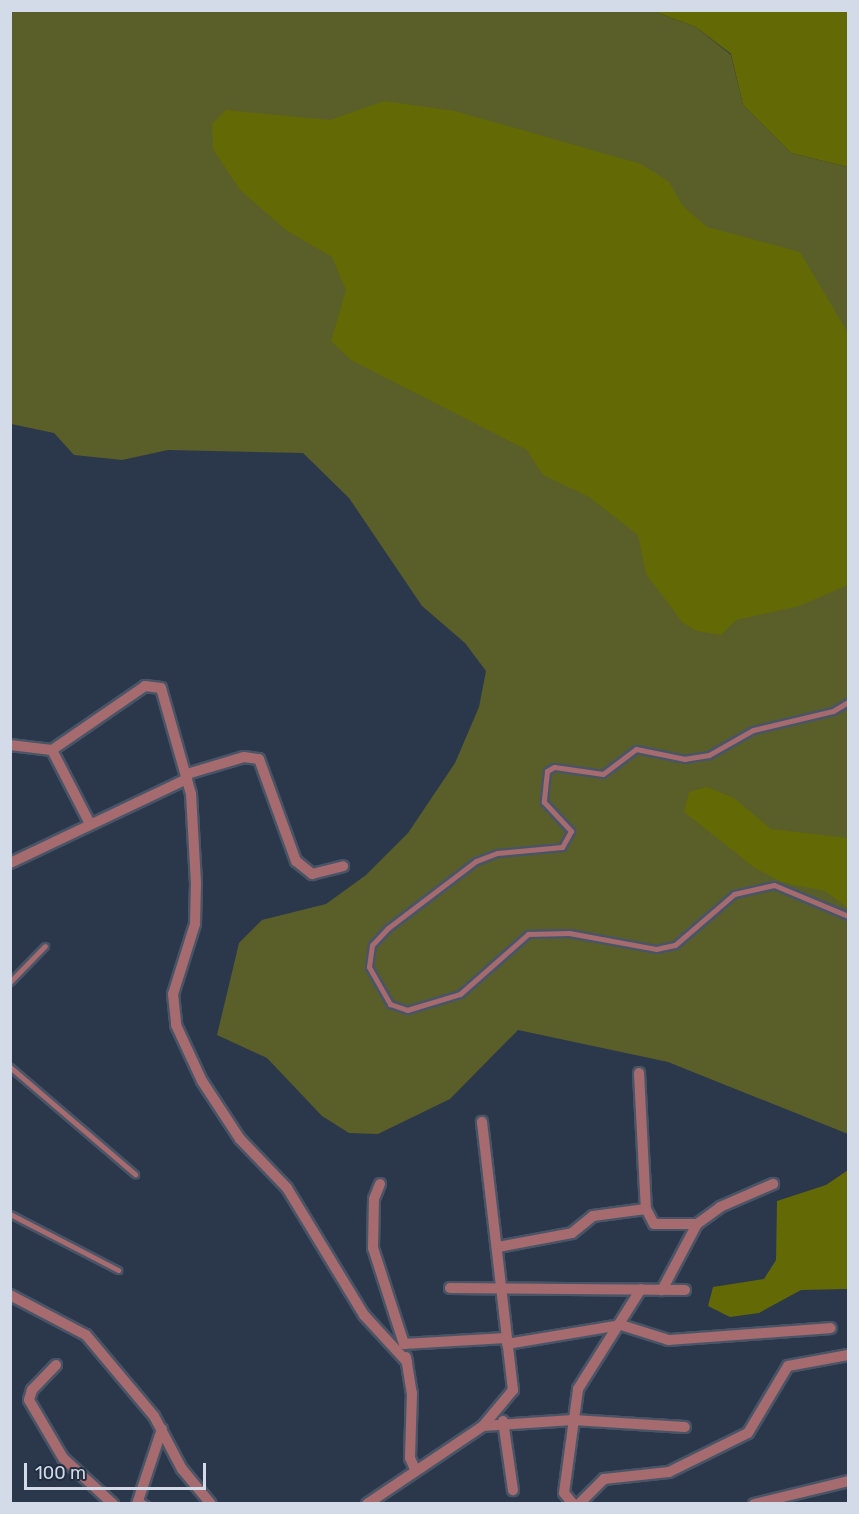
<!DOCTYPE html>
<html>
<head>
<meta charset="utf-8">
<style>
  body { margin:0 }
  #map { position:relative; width:859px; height:1514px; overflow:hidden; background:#2b374b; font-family:Rubik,sans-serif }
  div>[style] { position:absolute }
  .green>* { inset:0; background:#5a5e28 }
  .forest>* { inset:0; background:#636904 }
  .roads { filter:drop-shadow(2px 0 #495567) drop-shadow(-2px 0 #495567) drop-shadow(0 2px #495567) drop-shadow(0 -2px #495567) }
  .service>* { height:5px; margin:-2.5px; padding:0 2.5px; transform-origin:2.5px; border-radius:2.5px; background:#a66b6e }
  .minor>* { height:10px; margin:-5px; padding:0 5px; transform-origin:5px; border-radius:5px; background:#a66b6e }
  span { translate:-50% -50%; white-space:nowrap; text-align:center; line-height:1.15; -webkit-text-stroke:4.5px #212d40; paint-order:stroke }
  .frame { position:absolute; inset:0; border:12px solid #d3dbe8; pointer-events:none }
  .scale { position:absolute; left:24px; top:1463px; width:182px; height:27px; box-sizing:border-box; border:3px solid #d3dbe8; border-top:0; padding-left:8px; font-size:18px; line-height:21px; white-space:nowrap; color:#d3dbe8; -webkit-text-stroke:4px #212d40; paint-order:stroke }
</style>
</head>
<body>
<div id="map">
  <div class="green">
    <div style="clip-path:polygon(11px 11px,653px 11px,696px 27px,731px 55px,743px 105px,791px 153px,848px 167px,848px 1134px,668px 1062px,518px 1030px,450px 1099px,378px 1134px,349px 1133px,322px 1116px,267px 1058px,217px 1035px,239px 943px,262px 920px,326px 904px,366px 875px,408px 833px,455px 763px,479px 707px,486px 671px,465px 643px,422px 606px,349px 498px,303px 453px,168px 450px,122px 460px,74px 455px,54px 433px,11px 424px)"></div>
  </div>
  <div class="forest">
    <div style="clip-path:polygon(653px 11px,848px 11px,848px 167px,791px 153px,743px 105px,731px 54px,696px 27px)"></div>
    <div style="clip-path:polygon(384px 101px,455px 111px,641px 164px,669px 182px,683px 206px,707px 227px,800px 252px,848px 333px,848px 585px,799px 606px,736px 620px,721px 635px,697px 631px,683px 623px,646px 574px,638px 535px,589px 497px,543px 475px,527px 450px,351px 360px,331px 341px,346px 290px,332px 257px,286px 230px,240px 190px,213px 149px,212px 124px,226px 110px,330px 120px)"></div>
    <div style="clip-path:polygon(707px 787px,734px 798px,771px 829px,848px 838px,848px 908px,825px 891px,781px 882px,755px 868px,684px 812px,689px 792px)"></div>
    <div style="clip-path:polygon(848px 1170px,848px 1289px,801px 1290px,759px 1313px,730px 1317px,708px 1306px,713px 1287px,764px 1279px,776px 1260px,777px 1201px,826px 1185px)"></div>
  </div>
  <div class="roads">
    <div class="service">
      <div style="left:848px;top:702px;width:17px;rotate:149deg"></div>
      <div style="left:833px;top:711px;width:82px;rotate:166.6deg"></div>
      <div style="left:753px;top:730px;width:51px;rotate:150.4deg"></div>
      <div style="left:709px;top:755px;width:24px;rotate:171deg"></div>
      <div style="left:685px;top:759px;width:50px;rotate:-168.5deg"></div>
      <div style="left:636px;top:749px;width:41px;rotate:142.9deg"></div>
      <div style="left:603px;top:774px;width:49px;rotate:-171.9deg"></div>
      <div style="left:554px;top:767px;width:8px;rotate:150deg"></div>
      <div style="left:547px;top:771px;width:31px;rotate:96deg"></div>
      <div style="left:544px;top:802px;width:40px;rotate:47deg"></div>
      <div style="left:571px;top:831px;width:18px;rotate:119deg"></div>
      <div style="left:562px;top:847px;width:65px;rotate:174.7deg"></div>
      <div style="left:497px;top:853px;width:22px;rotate:159deg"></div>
      <div style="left:476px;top:861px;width:111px;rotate:142.7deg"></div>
      <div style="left:388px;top:928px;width:23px;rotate:133deg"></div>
      <div style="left:372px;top:945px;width:22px;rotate:98deg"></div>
      <div style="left:369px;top:967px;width:43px;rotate:60.4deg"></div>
      <div style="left:390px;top:1004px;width:18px;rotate:19deg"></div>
      <div style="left:407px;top:1010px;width:55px;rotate:-16.8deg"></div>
      <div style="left:460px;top:994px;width:91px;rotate:-41.4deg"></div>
      <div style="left:528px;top:934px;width:41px;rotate:-1.4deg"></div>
      <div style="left:569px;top:933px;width:88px;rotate:10.4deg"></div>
      <div style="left:656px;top:949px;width:19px;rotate:-12deg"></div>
      <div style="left:675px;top:945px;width:78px;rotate:-40.8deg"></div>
      <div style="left:734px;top:894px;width:41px;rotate:-12.7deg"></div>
      <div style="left:774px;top:885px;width:80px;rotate:22.7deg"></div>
      <div style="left:10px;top:982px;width:50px;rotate:-45.8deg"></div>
      <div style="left:10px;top:1067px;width:165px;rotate:40.6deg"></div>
      <div style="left:10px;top:1214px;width:122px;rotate:27.4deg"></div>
      <div style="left:138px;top:1499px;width:9px;rotate:32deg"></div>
    </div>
    <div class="minor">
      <div style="left:10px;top:745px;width:42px;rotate:6.8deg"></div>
      <div style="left:52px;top:750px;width:113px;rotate:-34.5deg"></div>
      <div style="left:145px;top:686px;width:16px;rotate:7deg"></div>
      <div style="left:161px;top:688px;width:110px;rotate:74.2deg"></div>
      <div style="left:191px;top:794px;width:89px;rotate:86.8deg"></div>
      <div style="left:196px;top:883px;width:41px;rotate:91.4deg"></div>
      <div style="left:195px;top:924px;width:73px;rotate:107.4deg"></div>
      <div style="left:173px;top:994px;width:31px;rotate:84deg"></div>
      <div style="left:176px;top:1025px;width:62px;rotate:65.1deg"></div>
      <div style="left:202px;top:1081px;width:69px;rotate:56.8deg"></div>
      <div style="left:240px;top:1139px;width:68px;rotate:46.2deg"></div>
      <div style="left:287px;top:1188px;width:149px;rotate:58.8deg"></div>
      <div style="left:364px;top:1315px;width:64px;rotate:47.5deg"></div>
      <div style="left:52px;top:750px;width:83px;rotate:62.8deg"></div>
      <div style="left:187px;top:774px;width:59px;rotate:-16.6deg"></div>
      <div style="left:244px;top:757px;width:15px;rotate:8deg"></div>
      <div style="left:259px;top:759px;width:109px;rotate:70.1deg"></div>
      <div style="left:296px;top:861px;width:21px;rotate:39deg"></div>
      <div style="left:312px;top:874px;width:32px;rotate:-14deg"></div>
      <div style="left:10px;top:863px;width:196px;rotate:-25.4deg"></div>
      <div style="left:639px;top:1073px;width:136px;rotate:87.1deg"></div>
      <div style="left:380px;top:1184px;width:16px;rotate:112deg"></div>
      <div style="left:374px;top:1199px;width:49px;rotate:91.2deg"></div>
      <div style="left:373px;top:1248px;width:101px;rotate:72.1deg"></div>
      <div style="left:404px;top:1344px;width:102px;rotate:-3.4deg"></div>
      <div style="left:697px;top:1224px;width:29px;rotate:-36deg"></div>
      <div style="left:720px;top:1207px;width:58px;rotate:-23.5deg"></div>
      <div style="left:498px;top:1247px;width:75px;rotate:-10.7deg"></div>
      <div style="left:572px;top:1233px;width:27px;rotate:-39deg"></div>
      <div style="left:593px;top:1216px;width:53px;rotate:-7.5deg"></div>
      <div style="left:646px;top:1209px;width:17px;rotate:62deg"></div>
      <div style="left:654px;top:1224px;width:43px"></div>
      <div style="left:697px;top:1224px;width:75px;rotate:117.9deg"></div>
      <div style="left:450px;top:1288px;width:235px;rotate:0.5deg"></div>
      <div style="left:10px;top:1295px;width:86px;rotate:27.8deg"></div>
      <div style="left:86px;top:1335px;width:106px;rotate:50deg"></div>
      <div style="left:154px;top:1416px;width:60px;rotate:62.2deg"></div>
      <div style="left:182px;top:1469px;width:45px;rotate:50.4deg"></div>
      <div style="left:507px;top:1344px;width:116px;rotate:-9.5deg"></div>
      <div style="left:621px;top:1325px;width:50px;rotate:17.4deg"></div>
      <div style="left:669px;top:1340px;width:162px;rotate:-4.2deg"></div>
      <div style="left:406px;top:1357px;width:36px;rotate:81deg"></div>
      <div style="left:412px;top:1393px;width:65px;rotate:91.8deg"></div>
      <div style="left:410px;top:1458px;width:12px;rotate:66deg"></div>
      <div style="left:56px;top:1365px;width:35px;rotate:134deg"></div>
      <div style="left:32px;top:1390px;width:10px;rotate:107deg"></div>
      <div style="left:29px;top:1400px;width:67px;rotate:59.6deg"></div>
      <div style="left:63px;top:1458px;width:68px;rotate:42.6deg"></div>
      <div style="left:503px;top:1421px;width:70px;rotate:81.8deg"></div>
      <div style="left:483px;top:1426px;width:90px;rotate:-3.8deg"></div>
      <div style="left:573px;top:1420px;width:112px;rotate:3.6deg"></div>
      <div style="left:137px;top:1504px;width:79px;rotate:-71.6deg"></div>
      <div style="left:367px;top:1504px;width:140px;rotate:-33.9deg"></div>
      <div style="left:483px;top:1426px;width:47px;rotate:-50.2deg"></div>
      <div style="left:513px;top:1390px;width:270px;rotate:-96.6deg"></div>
      <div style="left:573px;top:1504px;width:14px;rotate:-129deg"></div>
      <div style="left:564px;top:1493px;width:105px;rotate:-82.3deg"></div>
      <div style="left:578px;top:1389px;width:118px;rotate:-57.8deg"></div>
      <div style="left:579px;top:1504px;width:35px;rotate:-45deg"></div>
      <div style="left:604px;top:1479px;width:65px;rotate:-6.1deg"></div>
      <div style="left:669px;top:1472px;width:88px;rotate:-26.3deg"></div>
      <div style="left:748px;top:1433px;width:78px;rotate:-59.2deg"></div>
      <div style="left:788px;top:1366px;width:61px;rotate:-10.4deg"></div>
      <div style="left:754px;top:1504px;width:97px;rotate:-13.7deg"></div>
    </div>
  </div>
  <div class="frame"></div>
  <div class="scale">100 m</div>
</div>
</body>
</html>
